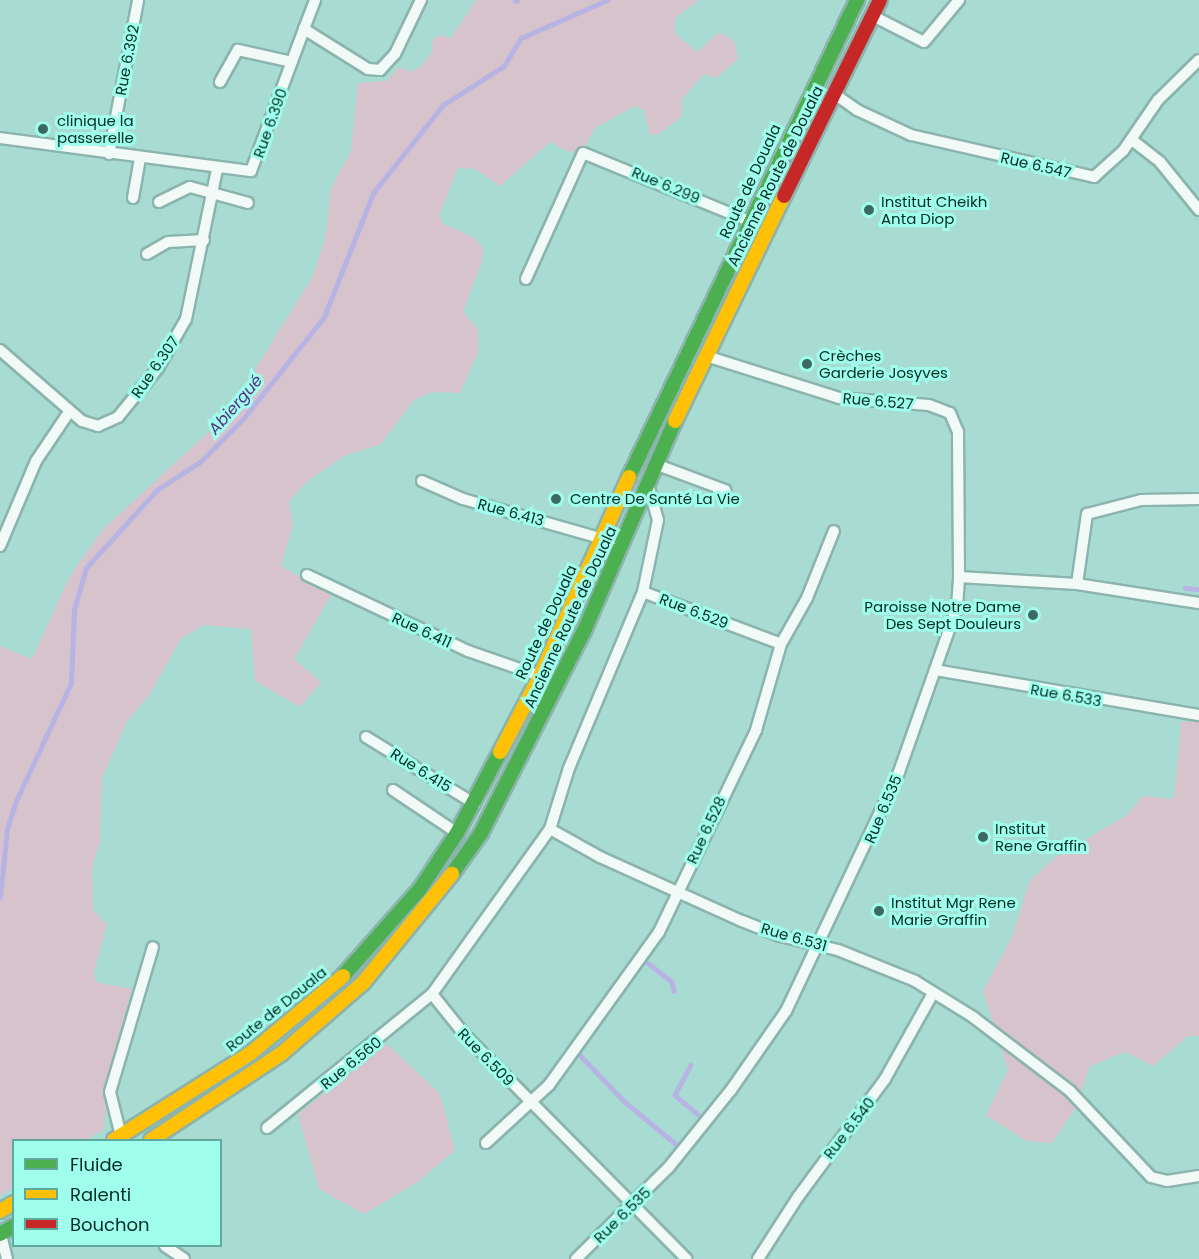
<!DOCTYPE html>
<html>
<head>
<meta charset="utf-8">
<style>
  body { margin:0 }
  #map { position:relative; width:1199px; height:1259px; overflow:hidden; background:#a8dbd2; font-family:Poppins,sans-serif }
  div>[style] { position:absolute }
  .green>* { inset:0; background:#d7c3cb }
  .stream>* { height:4.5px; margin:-2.25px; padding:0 2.25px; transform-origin:2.25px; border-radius:2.25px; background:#b7b4e4 }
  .roads { filter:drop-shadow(2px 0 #8bb4ad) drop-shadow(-2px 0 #8bb4ad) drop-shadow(0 2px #8bb4ad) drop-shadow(0 -2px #8bb4ad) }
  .street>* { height:10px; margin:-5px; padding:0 5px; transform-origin:5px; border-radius:5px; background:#f2faf8 }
  .fast>* { height:14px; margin:-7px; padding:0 7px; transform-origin:7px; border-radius:7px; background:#4caf50 }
  .slow>* { height:14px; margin:-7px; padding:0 7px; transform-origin:7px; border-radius:7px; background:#ffc107 }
  .jam>* { height:14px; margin:-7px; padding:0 7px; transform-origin:7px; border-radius:7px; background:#c62828 }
  .dots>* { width:16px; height:16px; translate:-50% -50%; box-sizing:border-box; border:3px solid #9ffeec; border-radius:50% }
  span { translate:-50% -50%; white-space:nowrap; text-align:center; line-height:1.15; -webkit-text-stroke:6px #9ffeec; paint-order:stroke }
  .street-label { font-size:15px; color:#022d27 }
  .poi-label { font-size:15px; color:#022d27 }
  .left { translate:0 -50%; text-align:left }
  .right { translate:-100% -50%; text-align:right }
  .water-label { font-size:16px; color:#553084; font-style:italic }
  .legend { position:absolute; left:12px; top:1139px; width:210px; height:108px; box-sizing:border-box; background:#9ffeec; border:2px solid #60aa9d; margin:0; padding:8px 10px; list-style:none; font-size:18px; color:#022d27 }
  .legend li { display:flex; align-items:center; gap:12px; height:30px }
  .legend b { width:30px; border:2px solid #60aa9d }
</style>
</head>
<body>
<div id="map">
  <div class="green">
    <div style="clip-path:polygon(476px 0,699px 0,675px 18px,675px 34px,697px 52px,719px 32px,734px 41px,738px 59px,716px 78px,704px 74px,682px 99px,682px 116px,659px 134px,650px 135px,644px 110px,635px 106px,595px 128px,583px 149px,569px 152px,550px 142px,500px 186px,475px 169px,458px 168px,440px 213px,442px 223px,474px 238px,483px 248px,482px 261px,463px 311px,478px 330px,478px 352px,460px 393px,432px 392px,414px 400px,381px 444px,344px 456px,309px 480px,289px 501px,293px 525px,281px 566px,331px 595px,294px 659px,321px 682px,300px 707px,255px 681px,251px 629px,203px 625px,181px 639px,148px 697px,127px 721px,102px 778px,100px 841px,92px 869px,93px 911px,107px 924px,94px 972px,96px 982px,132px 989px,113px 1056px,103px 1130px,86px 1140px,14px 1140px,13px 1187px,0 1196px,0 646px,32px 659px,70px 576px,103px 529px,225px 417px,312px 278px,325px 239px,331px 188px,351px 151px,358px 83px,386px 81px,399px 67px,411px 72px,420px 67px,431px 54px,433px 39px,440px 35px,451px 38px)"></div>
    <div style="clip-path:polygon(1181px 722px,1199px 722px,1199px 1036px,1188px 1036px,1153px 1066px,1125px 1052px,1090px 1066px,1075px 1109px,1052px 1143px,1026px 1141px,986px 1115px,1008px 1070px,983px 991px,1013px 935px,1030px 880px,1055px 858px,1127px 815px,1143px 796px,1174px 799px)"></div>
    <div style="clip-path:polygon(387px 1044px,440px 1094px,455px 1150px,419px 1181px,364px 1214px,319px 1189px,298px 1114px)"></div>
  </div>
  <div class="stream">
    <div style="left:515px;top:0;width:2px;rotate:27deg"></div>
    <div style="left:1185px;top:588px;width:14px;rotate:4deg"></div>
    <div style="left:0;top:898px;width:69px;rotate:-84.2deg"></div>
    <div style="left:7px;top:829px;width:29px;rotate:-72deg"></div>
    <div style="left:16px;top:801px;width:130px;rotate:-65deg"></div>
    <div style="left:71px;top:683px;width:73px;rotate:-87.6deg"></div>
    <div style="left:74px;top:610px;width:44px;rotate:-74.1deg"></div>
    <div style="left:86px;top:568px;width:105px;rotate:-47.7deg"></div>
    <div style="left:157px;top:490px;width:51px;rotate:-33.1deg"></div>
    <div style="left:200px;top:462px;width:61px;rotate:-45deg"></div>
    <div style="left:243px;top:419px;width:130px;rotate:-51.5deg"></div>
    <div style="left:324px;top:317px;width:133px;rotate:-68.4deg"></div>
    <div style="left:373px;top:193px;width:112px;rotate:-51.5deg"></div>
    <div style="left:443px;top:105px;width:72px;rotate:-32.6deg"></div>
    <div style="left:504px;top:66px;width:33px;rotate:-59deg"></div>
    <div style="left:521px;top:38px;width:94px;rotate:-23.8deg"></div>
    <div style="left:648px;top:963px;width:31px;rotate:38deg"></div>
    <div style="left:672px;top:982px;width:9px;rotate:77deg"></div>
    <div style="left:580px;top:1055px;width:65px;rotate:46.2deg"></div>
    <div style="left:625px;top:1102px;width:66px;rotate:39.5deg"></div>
    <div style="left:691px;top:1065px;width:34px;rotate:118deg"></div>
    <div style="left:675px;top:1095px;width:30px;rotate:40deg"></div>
  </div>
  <div class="roads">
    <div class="street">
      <div style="left:871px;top:15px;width:59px;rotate:27deg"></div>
      <div style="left:924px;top:42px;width:55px;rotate:-50.2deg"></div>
      <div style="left:304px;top:29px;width:31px;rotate:-69deg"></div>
      <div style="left:220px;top:82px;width:37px;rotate:-61deg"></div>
      <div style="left:238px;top:50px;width:55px;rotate:12.5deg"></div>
      <div style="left:833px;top:93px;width:29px;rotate:35deg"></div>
      <div style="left:857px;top:110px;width:60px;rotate:24.8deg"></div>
      <div style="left:911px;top:135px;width:188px;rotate:12.9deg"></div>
      <div style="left:1094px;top:177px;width:39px;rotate:-42deg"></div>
      <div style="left:1123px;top:151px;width:62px;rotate:-55.5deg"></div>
      <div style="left:1158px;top:100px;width:57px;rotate:-44.3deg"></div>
      <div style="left:0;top:138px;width:253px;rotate:7.5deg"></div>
      <div style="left:251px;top:171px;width:152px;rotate:-69.5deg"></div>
      <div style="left:304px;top:29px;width:75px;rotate:32deg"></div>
      <div style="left:368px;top:69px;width:12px;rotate:5deg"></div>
      <div style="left:380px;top:70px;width:22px;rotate:-47deg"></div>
      <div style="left:395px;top:54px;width:60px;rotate:-64.3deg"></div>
      <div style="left:1132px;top:140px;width:36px;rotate:38deg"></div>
      <div style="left:1160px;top:162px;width:62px;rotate:50.9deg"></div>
      <div style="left:109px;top:154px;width:157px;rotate:-79.3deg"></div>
      <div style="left:133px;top:198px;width:40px;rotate:-80deg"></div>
      <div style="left:159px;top:202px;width:34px;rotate:-26deg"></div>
      <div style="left:190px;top:187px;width:60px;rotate:15.4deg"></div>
      <div style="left:147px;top:254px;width:24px;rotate:-30deg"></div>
      <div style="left:168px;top:242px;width:36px;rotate:-3deg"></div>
      <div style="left:526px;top:279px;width:138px;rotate:-65.7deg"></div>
      <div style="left:583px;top:153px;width:179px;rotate:22.3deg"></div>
      <div style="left:0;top:350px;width:108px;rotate:40.9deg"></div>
      <div style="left:82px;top:421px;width:17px;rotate:17deg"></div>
      <div style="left:98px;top:426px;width:22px;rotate:-24deg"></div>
      <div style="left:118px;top:417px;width:63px;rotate:-50.8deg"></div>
      <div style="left:158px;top:368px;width:56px;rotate:-60.3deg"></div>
      <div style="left:186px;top:319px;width:153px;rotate:-78.3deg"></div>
      <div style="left:706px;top:356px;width:139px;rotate:17.5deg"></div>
      <div style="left:839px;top:398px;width:90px;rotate:4.4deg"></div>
      <div style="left:929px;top:405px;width:22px;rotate:21deg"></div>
      <div style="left:950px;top:413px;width:21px;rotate:67deg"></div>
      <div style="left:958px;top:432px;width:145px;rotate:89.6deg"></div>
      <div style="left:655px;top:464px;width:75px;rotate:20.4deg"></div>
      <div style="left:422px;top:481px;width:45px;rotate:23.7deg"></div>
      <div style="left:463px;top:499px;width:146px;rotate:15.9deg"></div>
      <div style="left:648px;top:485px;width:36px;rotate:74deg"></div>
      <div style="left:658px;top:520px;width:74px;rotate:101.8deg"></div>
      <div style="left:643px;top:592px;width:147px;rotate:20.6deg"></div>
      <div style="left:0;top:546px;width:92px;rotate:-67deg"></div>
      <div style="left:36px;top:461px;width:59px;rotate:-56deg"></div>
      <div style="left:307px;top:575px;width:178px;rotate:25.3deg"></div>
      <div style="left:468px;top:651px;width:76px;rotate:19.1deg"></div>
      <div style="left:1077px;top:584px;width:123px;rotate:8.9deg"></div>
      <div style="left:643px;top:592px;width:191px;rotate:112.8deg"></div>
      <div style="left:569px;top:768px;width:64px;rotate:107.3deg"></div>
      <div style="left:550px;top:829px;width:57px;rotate:29.2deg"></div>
      <div style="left:600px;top:857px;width:156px;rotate:24.3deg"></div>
      <div style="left:742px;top:921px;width:41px;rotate:21.5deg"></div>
      <div style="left:780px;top:936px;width:60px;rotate:13.6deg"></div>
      <div style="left:838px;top:950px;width:83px;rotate:21.9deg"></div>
      <div style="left:915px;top:981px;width:68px;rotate:31.8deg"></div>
      <div style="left:973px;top:1017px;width:122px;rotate:37.3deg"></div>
      <div style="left:1070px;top:1091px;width:118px;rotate:46.7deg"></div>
      <div style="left:1151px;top:1177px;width:16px;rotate:14deg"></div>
      <div style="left:1167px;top:1181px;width:32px;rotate:-9deg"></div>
      <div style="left:935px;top:670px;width:268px;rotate:9.7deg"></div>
      <div style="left:366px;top:737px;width:128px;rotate:31.6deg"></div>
      <div style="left:393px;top:790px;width:77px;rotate:33.9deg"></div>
      <div style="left:550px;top:829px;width:203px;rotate:125.6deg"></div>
      <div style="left:432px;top:994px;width:53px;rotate:51.2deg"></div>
      <div style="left:465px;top:1035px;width:315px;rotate:45.3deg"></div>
      <div style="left:267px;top:1128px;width:213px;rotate:-39.1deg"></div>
      <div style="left:121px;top:1136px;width:45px;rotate:-104deg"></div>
      <div style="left:110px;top:1092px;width:151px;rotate:-73.5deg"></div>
      <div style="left:486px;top:1143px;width:86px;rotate:-42.6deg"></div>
      <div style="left:549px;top:1085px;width:188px;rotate:-54.3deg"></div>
      <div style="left:659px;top:932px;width:224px;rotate:-64.3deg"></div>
      <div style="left:756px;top:730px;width:90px;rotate:-73.8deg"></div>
      <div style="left:781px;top:644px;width:53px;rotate:-60.5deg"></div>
      <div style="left:807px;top:598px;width:72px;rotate:-68.1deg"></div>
      <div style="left:0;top:1231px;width:29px;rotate:76deg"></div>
      <div style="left:165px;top:1246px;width:23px;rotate:34deg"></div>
      <div style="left:576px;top:1259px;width:131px;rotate:-44.7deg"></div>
      <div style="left:669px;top:1167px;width:99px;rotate:-51.2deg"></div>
      <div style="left:731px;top:1090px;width:96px;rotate:-55.2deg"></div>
      <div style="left:786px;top:1011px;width:264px;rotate:-64.7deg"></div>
      <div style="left:899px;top:772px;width:175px;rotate:-70.6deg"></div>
      <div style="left:957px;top:607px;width:30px;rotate:-86deg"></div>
      <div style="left:959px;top:577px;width:118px;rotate:3.4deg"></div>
      <div style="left:1077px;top:584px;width:71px;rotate:-81.9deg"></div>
      <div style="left:1087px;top:514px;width:56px;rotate:-14.5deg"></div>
      <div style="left:1141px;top:500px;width:58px;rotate:-1deg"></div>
      <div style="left:758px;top:1259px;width:74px;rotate:-57.2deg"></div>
      <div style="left:798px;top:1197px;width:147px;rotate:-53.6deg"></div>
      <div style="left:885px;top:1079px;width:98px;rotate:-60.8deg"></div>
    </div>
    <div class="fast">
      <div style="left:629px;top:477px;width:529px;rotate:-64.45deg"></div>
      <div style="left:452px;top:874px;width:50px;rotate:-54.7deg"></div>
      <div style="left:481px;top:833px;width:227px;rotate:-63deg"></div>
      <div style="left:584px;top:631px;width:229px;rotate:-66.6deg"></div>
      <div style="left:343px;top:976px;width:116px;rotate:-48.5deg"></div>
      <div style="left:420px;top:889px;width:67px;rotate:-56.5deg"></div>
      <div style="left:457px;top:833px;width:92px;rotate:-62deg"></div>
      <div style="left:0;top:1234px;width:16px;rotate:-30deg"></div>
    </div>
    <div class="slow">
      <div style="left:675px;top:421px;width:250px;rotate:-64.2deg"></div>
      <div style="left:500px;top:752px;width:86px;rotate:-62.2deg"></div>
      <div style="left:540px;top:676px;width:218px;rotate:-65.9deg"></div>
      <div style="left:114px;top:1140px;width:162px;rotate:-32.4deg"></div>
      <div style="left:251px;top:1053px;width:120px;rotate:-39.9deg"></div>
      <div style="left:151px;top:1140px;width:156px;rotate:-33.5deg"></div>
      <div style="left:281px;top:1054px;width:108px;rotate:-40.9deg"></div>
      <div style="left:363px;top:983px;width:141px;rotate:-50.8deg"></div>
      <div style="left:0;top:1211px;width:16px;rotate:-30deg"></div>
    </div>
    <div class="jam">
      <div style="left:784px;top:196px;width:218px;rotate:-63.9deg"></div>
    </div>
  </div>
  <div class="dots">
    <div style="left:43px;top:129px;background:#3c6a63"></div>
    <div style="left:869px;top:210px;background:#3c6a63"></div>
    <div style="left:807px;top:364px;background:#3c6a63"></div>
    <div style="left:556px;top:499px;background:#3c6a63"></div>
    <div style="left:1033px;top:615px;background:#3c6a63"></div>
    <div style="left:983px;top:837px;background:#3c6a63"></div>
    <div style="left:879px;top:911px;background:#3c6a63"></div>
  </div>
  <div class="street-label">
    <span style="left:127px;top:60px;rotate:-79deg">Rue 6.392</span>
    <span style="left:270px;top:123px;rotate:-70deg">Rue 6.390</span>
    <span style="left:1036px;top:165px;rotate:13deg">Rue 6.547</span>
    <span style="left:775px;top:176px;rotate:-64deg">Ancienne Route de Douala</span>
    <span style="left:750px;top:181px;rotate:-65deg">Route de Douala</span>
    <span style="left:666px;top:185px;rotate:23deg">Rue 6.299</span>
    <span style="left:155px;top:367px;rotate:-55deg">Rue 6.307</span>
    <span style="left:878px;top:401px;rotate:5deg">Rue 6.527</span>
    <span style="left:511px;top:512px;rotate:15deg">Rue 6.413</span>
    <span style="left:694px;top:611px;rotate:21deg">Rue 6.529</span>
    <span style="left:570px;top:617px;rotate:-65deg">Ancienne Route de Douala</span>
    <span style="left:546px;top:622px;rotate:-65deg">Route de Douala</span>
    <span style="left:422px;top:630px;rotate:25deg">Rue 6.411</span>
    <span style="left:1066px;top:695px;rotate:10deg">Rue 6.533</span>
    <span style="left:421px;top:770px;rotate:32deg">Rue 6.415</span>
    <span style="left:883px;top:809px;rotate:-67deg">Rue 6.535</span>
    <span style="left:706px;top:830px;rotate:-65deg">Rue 6.528</span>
    <span style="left:794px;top:937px;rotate:16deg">Rue 6.531</span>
    <span style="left:276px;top:1009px;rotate:-39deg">Route de Douala</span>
    <span style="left:486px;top:1057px;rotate:46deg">Rue 6.509</span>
    <span style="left:351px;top:1063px;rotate:-39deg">Rue 6.560</span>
    <span style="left:849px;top:1128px;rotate:-52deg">Rue 6.540</span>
    <span style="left:622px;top:1215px;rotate:-44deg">Rue 6.535</span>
  </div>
  <div class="poi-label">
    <span class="left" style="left:57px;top:129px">clinique la<br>passerelle</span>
    <span class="left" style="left:881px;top:210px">Institut Cheikh<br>Anta Diop</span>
    <span class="left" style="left:819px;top:364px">Crèches<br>Garderie Josyves</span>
    <span class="left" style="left:570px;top:499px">Centre De Santé La Vie</span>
    <span class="right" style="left:1021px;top:615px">Paroisse Notre Dame<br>Des Sept Douleurs</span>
    <span class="left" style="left:995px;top:837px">Institut<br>Rene Graffin</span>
    <span class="left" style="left:891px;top:911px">Institut Mgr Rene<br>Marie Graffin</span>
  </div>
  <div class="water-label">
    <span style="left:236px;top:405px;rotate:-49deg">Abiergué</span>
  </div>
  <ul class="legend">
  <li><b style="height:8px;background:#4caf50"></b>Fluide</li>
  <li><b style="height:8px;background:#ffc107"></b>Ralenti</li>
  <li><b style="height:8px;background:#c62828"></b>Bouchon</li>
  </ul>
</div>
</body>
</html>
